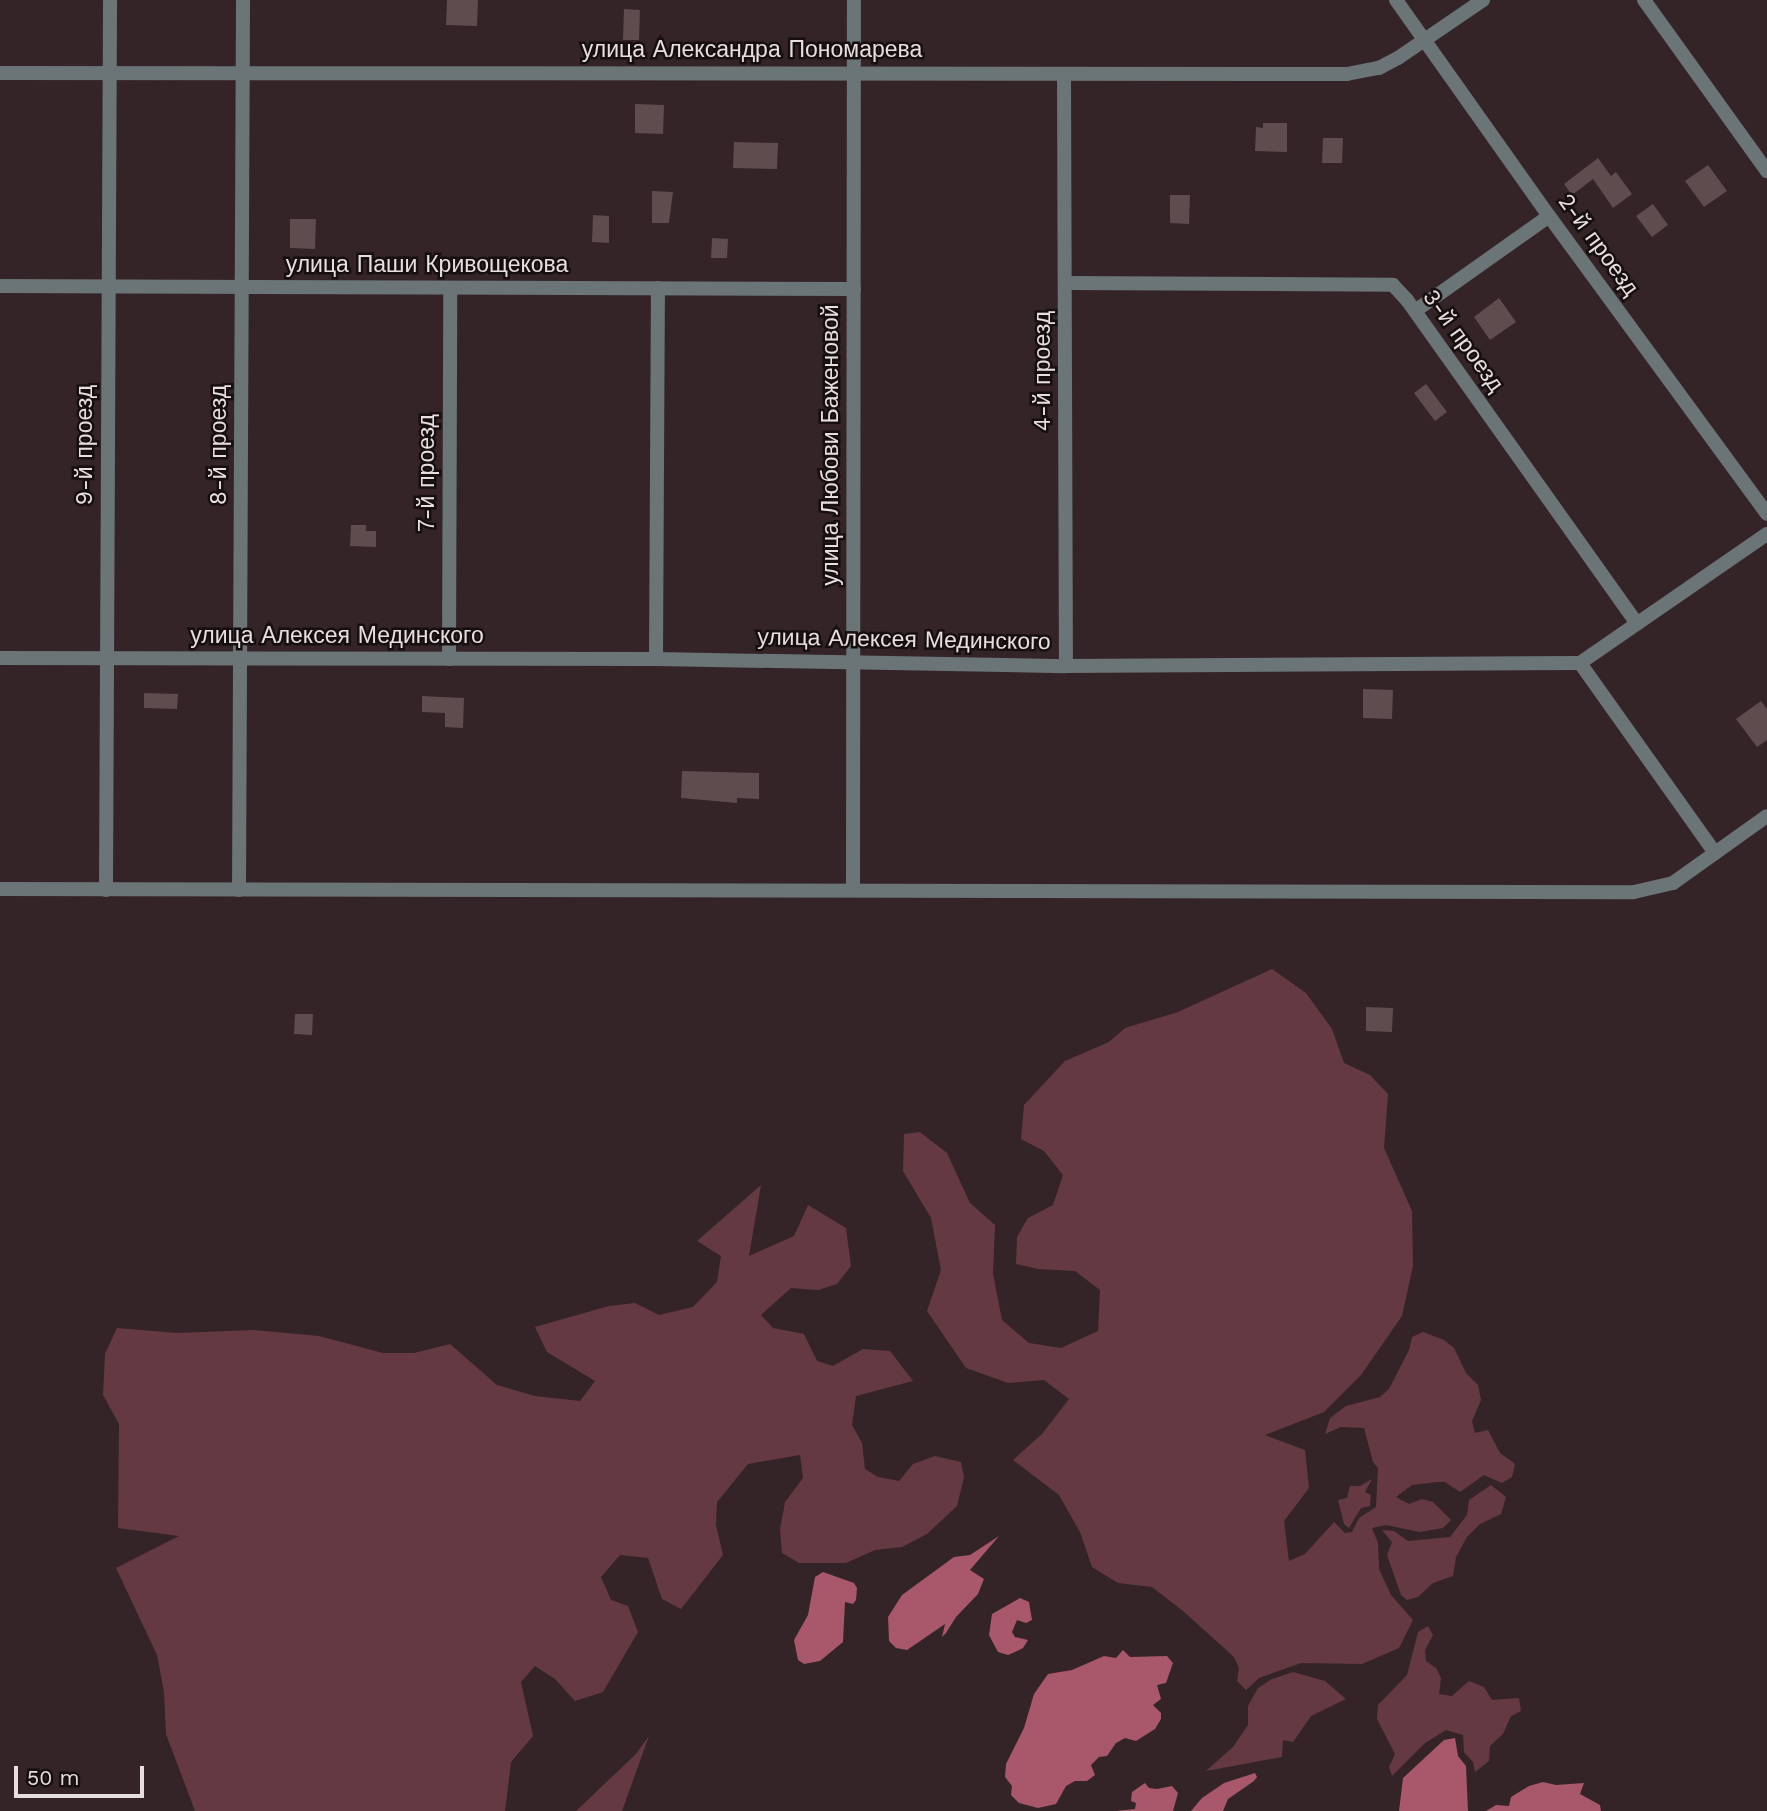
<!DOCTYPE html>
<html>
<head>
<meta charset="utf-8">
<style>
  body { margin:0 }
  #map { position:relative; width:1767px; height:1811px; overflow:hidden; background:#342427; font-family:"Work Sans",sans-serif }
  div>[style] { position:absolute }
  .green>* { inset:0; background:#653942 }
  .water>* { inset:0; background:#a8586a }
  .building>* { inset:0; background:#5e4c4f }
  .minor>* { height:14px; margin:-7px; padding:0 7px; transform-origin:7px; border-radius:7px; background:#6b7476 }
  span { translate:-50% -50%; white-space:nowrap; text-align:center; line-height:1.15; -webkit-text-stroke:5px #160f10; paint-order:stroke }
  .street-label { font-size:23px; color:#e8dddf }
  .scale { position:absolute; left:14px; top:1766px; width:130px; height:32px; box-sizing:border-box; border:4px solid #e8dddf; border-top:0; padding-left:9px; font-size:21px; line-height:24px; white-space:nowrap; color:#e8dddf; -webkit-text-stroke:5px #160f10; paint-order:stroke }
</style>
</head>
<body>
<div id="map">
  <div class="green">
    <div style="clip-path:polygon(1272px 969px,1306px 993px,1332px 1029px,1344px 1063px,1370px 1075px,1388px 1094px,1384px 1148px,1412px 1211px,1413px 1266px,1402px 1316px,1361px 1375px,1324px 1412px,1265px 1435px,1305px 1450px,1309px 1488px,1284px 1521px,1289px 1561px,1305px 1554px,1334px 1522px,1345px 1533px,1352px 1532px,1359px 1518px,1376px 1507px,1378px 1468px,1373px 1462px,1364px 1428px,1341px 1427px,1325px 1434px,1330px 1418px,1346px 1406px,1380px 1397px,1389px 1389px,1409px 1350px,1412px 1337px,1423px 1332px,1444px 1340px,1454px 1348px,1466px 1373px,1478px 1385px,1481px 1400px,1472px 1421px,1475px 1433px,1488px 1430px,1500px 1453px,1515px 1464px,1512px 1477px,1502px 1483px,1484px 1475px,1460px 1492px,1445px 1482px,1437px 1482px,1412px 1485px,1396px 1497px,1409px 1504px,1422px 1499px,1433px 1502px,1451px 1520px,1443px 1528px,1420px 1532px,1386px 1525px,1372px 1528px,1378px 1543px,1379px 1569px,1391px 1595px,1413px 1620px,1399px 1648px,1362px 1664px,1301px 1663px,1259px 1678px,1246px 1690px,1237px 1681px,1239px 1668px,1234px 1657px,1183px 1611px,1152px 1587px,1118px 1583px,1092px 1567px,1080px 1532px,1059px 1495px,1013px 1460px,1042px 1434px,1069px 1399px,1044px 1380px,1008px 1383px,966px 1368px,927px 1311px,941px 1270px,931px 1218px,903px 1171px,904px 1134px,920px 1132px,947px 1153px,970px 1203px,995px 1225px,993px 1274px,1002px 1320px,1029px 1343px,1061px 1348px,1098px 1331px,1100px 1290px,1075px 1271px,1038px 1269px,1016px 1264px,1017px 1237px,1028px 1218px,1053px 1205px,1063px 1175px,1044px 1151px,1021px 1139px,1024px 1105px,1065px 1061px,1109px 1042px,1125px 1028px,1178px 1012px)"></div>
    <div style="clip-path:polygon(761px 1185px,749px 1256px,794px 1236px,808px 1205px,846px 1228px,851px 1266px,837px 1284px,818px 1290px,791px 1288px,761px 1315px,773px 1328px,804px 1334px,817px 1361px,833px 1366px,863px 1349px,890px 1351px,913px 1381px,856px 1396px,852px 1425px,862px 1443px,865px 1469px,878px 1477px,899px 1481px,913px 1464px,935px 1456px,961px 1462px,964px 1477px,957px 1506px,927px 1534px,902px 1547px,875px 1550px,846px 1563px,799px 1563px,782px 1553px,780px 1529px,785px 1502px,803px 1478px,800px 1455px,748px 1464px,717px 1502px,716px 1525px,723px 1555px,681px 1609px,662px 1599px,648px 1558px,620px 1555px,601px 1577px,611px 1600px,628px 1606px,638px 1632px,603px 1692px,575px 1701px,555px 1679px,535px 1666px,521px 1682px,533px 1736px,511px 1762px,505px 1811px,195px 1811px,166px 1734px,164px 1692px,157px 1655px,116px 1568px,179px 1536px,118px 1528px,119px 1424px,103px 1395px,105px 1354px,117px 1328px,177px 1333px,254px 1330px,319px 1336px,383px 1353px,414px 1353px,450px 1344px,497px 1385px,535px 1396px,580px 1401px,595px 1381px,547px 1352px,535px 1327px,609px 1306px,635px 1303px,659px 1315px,693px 1307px,717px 1282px,721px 1256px,697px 1241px)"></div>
    <div style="clip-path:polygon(1372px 1479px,1365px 1492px,1371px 1495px,1370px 1506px,1361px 1508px,1349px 1528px,1344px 1524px,1338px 1500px,1347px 1498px,1350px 1486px,1360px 1486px)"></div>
    <div style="clip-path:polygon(1491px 1485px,1506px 1497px,1501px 1514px,1480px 1524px,1467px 1537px,1456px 1557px,1453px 1576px,1433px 1583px,1418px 1597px,1407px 1600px,1401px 1595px,1387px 1555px,1392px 1542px,1382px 1530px,1394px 1531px,1408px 1541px,1450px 1537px,1467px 1515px,1469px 1500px)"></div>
    <div style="clip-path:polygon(1428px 1626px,1433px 1635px,1425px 1650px,1426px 1661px,1436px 1668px,1441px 1678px,1439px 1694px,1452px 1696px,1469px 1681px,1484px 1687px,1492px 1700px,1519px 1698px,1521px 1711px,1511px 1716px,1503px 1734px,1490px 1746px,1489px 1761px,1475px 1772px,1473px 1762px,1464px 1752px,1463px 1735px,1446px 1730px,1425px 1743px,1392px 1776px,1389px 1767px,1395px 1754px,1377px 1719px,1378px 1705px,1407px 1675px,1418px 1632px)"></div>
    <div style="clip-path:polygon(1293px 1672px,1325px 1681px,1346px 1699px,1311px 1716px,1293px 1742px,1283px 1740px,1282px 1757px,1206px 1771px,1233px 1747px,1248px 1725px,1248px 1706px,1258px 1688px,1272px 1679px)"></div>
    <div style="clip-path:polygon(649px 1736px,622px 1811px,576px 1811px,636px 1754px)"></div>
  </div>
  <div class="water">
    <div style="clip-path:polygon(999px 1536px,970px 1570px,984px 1579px,978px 1594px,956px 1617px,946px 1633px,942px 1637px,945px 1624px,907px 1650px,896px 1648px,889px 1641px,888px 1617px,902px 1595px,954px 1557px,970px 1555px)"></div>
    <div style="clip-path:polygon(823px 1572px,854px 1583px,857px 1588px,856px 1600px,853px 1604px,845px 1602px,843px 1642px,820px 1661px,804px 1664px,798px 1660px,794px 1640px,808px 1615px,815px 1577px)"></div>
    <div style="clip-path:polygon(1020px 1598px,1029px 1602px,1032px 1620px,1026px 1623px,1017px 1620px,1012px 1632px,1015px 1637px,1028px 1640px,1023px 1648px,1015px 1652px,1008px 1655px,998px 1652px,989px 1635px,992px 1614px)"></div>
    <div style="clip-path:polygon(1123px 1650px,1130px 1657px,1167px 1656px,1173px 1663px,1166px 1683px,1157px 1685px,1161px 1699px,1153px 1705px,1161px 1713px,1161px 1719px,1155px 1729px,1136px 1741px,1125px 1738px,1116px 1743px,1107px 1756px,1099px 1757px,1091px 1765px,1095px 1775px,1087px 1781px,1075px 1781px,1066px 1786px,1056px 1804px,1038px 1808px,1019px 1803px,1011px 1795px,1012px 1786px,1005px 1777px,1006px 1764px,1024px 1728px,1034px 1694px,1048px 1674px,1072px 1670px,1104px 1656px,1116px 1658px)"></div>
    <div style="clip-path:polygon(1455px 1738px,1458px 1756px,1466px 1766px,1468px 1811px,1399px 1811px,1403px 1778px,1444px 1740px)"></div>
    <div style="clip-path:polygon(1255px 1773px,1257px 1777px,1254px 1781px,1228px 1799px,1223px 1811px,1191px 1811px,1202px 1798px,1224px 1783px)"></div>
    <div style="clip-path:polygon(1543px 1782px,1556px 1785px,1584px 1783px,1580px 1794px,1600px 1805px,1601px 1811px,1486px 1811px,1496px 1805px,1509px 1806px,1511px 1797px,1529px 1786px)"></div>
    <div style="clip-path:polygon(1145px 1783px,1149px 1788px,1157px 1789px,1172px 1786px,1178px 1793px,1173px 1811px,1116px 1811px,1135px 1809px,1136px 1803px,1131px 1801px,1132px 1792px)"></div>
  </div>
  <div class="building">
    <div style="clip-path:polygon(447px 0,478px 0,477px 26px,446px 25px)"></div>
    <div style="clip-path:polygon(624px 9px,640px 10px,639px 40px,623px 40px)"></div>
    <div style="clip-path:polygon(635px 104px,664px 105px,663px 134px,635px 133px)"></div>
    <div style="clip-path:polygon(1263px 123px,1287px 123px,1287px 152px,1255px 151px,1256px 127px,1263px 128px)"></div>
    <div style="clip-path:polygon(1323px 138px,1343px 138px,1342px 163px,1322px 163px)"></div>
    <div style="clip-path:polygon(734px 142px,778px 143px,777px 169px,733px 168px)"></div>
    <div style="clip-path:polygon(1598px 158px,1611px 176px,1616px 172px,1632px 194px,1613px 208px,1593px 179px,1572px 195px,1564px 184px)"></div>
    <div style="clip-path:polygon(1708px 165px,1727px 191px,1704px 207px,1685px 181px)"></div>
    <div style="clip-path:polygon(652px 191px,673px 192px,669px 223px,652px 223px)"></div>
    <div style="clip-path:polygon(1170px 195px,1190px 195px,1189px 224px,1170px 223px)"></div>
    <div style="clip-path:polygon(1653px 204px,1668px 225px,1652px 237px,1636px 216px)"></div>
    <div style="clip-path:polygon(593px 215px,609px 216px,609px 243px,592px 242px)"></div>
    <div style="clip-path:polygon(290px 219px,316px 219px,315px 249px,290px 248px)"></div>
    <div style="clip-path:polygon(712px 238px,728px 239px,727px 258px,711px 258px)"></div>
    <div style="clip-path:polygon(1499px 298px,1516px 322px,1490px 340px,1474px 317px)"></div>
    <div style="clip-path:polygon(1426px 384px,1447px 412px,1435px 421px,1414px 393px)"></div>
    <div style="clip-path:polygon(351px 525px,366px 525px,366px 531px,376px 531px,376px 547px,350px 546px)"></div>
    <div style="clip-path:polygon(1363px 689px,1393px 690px,1392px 719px,1363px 718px)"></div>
    <div style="clip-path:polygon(144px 693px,178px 694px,177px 709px,144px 708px)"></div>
    <div style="clip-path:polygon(422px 696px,464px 698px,463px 728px,445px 727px,445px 713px,422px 712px)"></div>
    <div style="clip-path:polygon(1761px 701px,1767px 709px,1767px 740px,1757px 747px,1736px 719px)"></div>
    <div style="clip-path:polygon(682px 771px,759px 773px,759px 799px,737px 798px,737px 803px,681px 798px)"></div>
    <div style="clip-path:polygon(1366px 1007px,1393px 1008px,1392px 1032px,1366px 1031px)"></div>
    <div style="clip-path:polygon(295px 1014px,313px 1014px,312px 1035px,294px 1034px)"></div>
  </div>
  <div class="minor">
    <div style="left:1396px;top:0;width:265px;rotate:54.7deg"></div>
    <div style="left:1549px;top:216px;width:369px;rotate:53.8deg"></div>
    <div style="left:1644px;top:0;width:211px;rotate:54.3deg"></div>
    <div style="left:0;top:73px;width:1347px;rotate:0.04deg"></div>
    <div style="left:1347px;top:74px;width:33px;rotate:-11deg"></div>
    <div style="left:1379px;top:68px;width:21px;rotate:-28deg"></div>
    <div style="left:1398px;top:58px;width:103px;rotate:-34.3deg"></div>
    <div style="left:1064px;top:76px;width:590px;rotate:89.81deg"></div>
    <div style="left:1065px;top:283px;width:328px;rotate:0.3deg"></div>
    <div style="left:1393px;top:285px;width:21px;rotate:47deg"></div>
    <div style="left:1407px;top:300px;width:397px;rotate:54.6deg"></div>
    <div style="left:0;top:286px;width:854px;rotate:0.2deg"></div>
    <div style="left:1415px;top:311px;width:164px;rotate:-35.3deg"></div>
    <div style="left:0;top:658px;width:656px;rotate:0.09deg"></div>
    <div style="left:656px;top:659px;width:410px;rotate:1deg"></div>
    <div style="left:1066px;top:666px;width:514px;rotate:-0.33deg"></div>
    <div style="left:1580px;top:663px;width:227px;rotate:-34.6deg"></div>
    <div style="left:449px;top:659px;width:371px;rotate:-89.8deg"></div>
    <div style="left:656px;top:659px;width:371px;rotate:-89.7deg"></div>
    <div style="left:1580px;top:663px;width:233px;rotate:54.6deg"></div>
    <div style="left:0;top:889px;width:1634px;rotate:0.11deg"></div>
    <div style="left:1634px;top:892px;width:40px;rotate:-13deg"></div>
    <div style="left:1673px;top:883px;width:115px;rotate:-35.5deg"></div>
    <div style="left:106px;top:890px;width:890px;rotate:-89.74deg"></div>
    <div style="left:239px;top:890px;width:890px;rotate:-89.74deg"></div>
    <div style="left:853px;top:890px;width:890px;rotate:-89.94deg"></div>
  </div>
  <div class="street-label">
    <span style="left:752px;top:50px">улица Александра Пономарева</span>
    <span style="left:1598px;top:245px;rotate:54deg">2-й проезд</span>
    <span style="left:427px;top:265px">улица Паши Кривощекова</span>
    <span style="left:1463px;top:341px;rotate:54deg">3-й проезд</span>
    <span style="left:1043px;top:371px;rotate:-90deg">4-й проезд</span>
    <span style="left:85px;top:445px;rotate:-90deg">9-й проезд</span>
    <span style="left:219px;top:445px;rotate:-90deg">8-й проезд</span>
    <span style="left:831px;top:445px;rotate:-90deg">улица Любови Баженовой</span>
    <span style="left:427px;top:473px;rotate:-90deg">7-й проезд</span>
    <span style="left:337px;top:636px">улица Алексея Мединского</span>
    <span style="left:904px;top:640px;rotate:1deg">улица Алексея Мединского</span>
  </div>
  <div class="scale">50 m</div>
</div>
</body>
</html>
